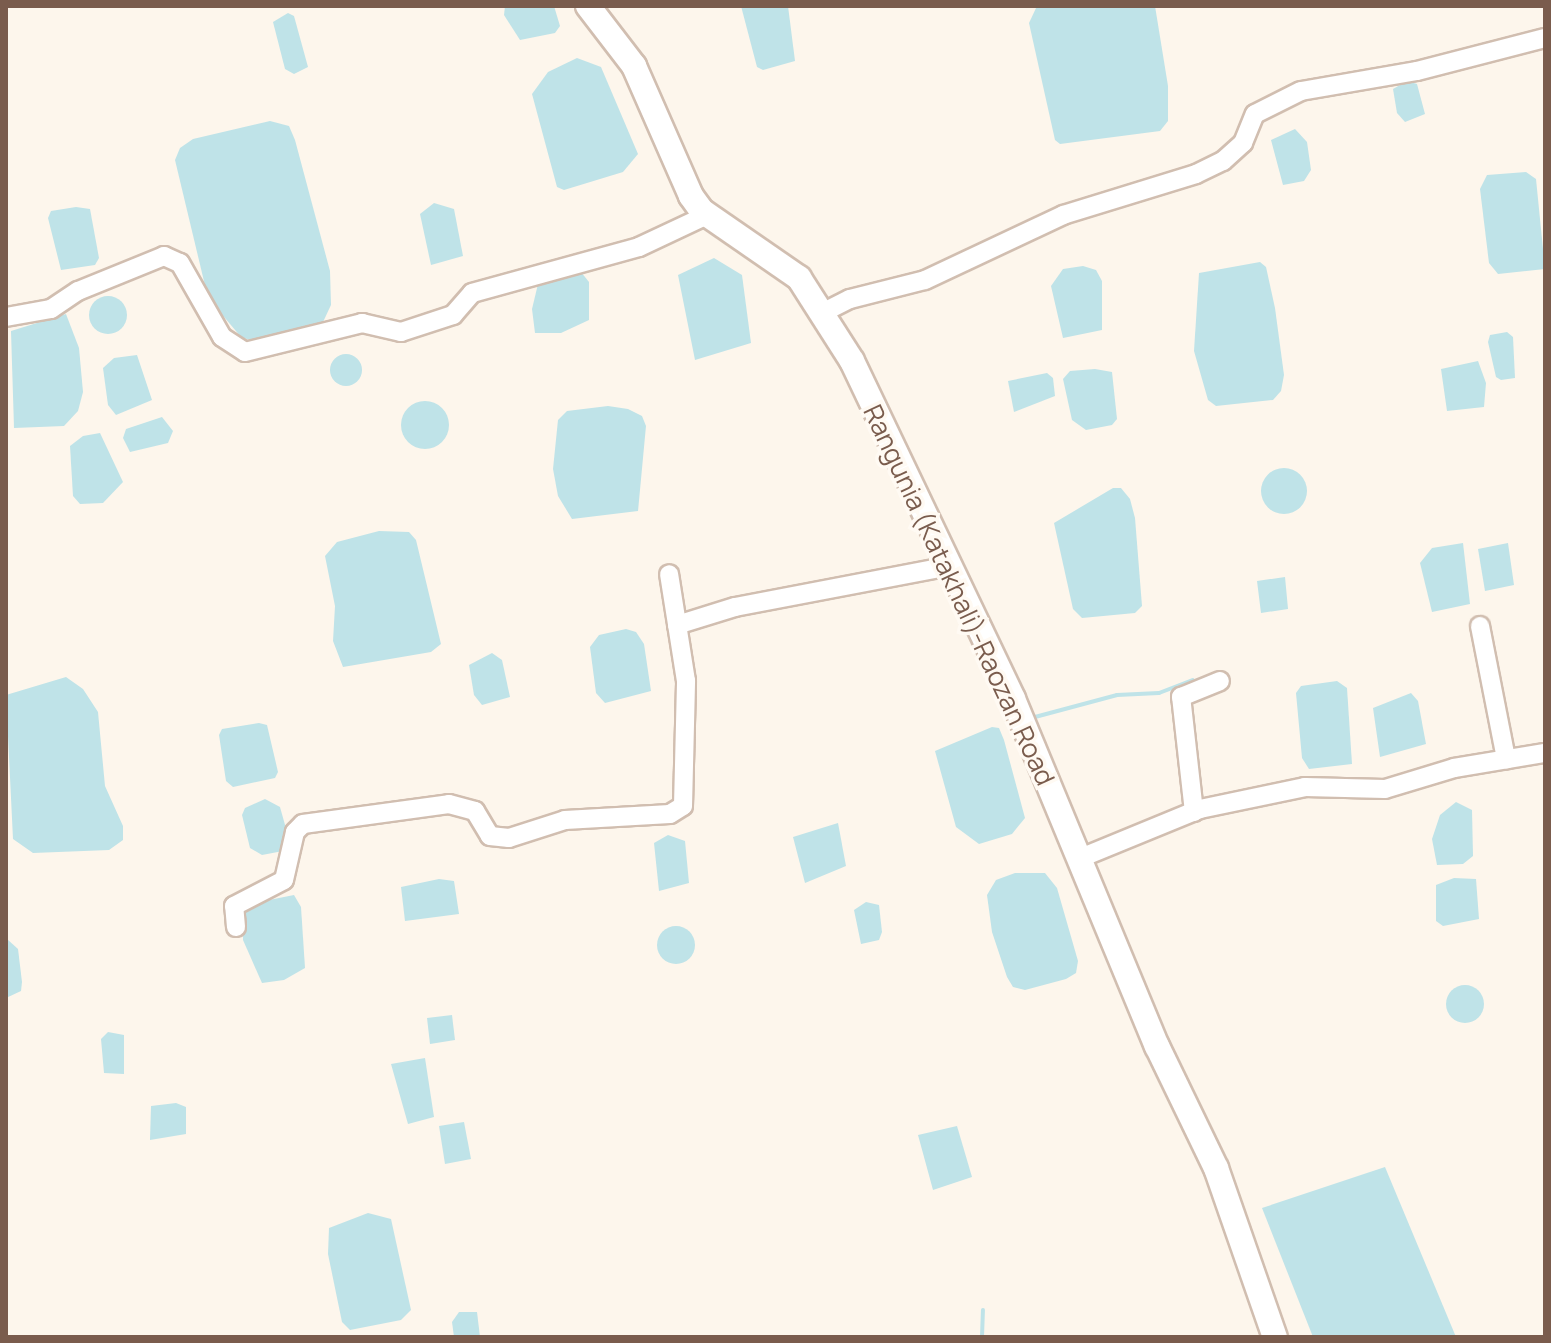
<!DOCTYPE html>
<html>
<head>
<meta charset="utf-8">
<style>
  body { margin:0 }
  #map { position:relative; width:1551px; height:1343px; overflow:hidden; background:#fdf6ec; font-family:Manrope,sans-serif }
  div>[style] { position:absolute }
  .water>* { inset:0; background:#bfe3e8 }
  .round { border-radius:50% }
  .stream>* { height:4px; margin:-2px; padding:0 2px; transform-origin:2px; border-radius:2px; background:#bfe3e8 }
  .roads { filter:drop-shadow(2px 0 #d1beb0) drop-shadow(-2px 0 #d1beb0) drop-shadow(0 2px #d1beb0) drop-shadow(0 -2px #d1beb0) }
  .street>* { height:18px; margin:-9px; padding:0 9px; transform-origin:9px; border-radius:9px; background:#fff }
  .secondary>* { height:24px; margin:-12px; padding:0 12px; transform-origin:12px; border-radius:12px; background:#fff }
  span { translate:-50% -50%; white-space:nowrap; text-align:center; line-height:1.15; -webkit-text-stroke:7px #fffaf3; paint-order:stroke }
  .street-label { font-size:26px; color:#7a5c4d }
  .frame { position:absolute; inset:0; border:8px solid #7a5c4d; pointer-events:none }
</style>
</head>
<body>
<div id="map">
  <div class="water">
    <div style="clip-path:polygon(505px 6px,554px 6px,560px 26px,555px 33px,520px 40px,504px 15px)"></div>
    <div style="clip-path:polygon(741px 6px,788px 6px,795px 61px,763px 70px,757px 67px)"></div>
    <div style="clip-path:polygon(1037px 6px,1155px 6px,1168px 86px,1168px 121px,1160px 131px,1060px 144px,1055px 140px,1029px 23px)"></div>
    <div style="clip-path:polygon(288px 13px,294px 16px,308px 67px,294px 74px,285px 69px,273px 22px)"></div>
    <div style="clip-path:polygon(577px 58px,601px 67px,638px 154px,623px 172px,564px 190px,557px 187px,532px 94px,548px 72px)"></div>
    <div style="clip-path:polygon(1407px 81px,1417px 84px,1425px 114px,1405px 122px,1397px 113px,1393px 89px)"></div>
    <div style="clip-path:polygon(270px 121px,289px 126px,295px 140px,330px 271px,331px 305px,323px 322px,253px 341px,241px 337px,208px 298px,175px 160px,180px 148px,193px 139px)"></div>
    <div style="clip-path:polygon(1295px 129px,1307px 142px,1311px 170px,1304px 181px,1283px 185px,1271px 140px)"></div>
    <div style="clip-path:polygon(1526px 172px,1536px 179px,1545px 269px,1498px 274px,1489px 263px,1480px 189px,1487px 175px)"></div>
    <div style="clip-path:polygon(434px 203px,454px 209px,463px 256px,431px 265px,420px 214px)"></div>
    <div style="clip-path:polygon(76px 207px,90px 209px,99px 258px,95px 265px,61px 270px,48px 218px,51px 211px)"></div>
    <div style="clip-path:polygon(714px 258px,742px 275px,751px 343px,695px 360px,678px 275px)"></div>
    <div style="clip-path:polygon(1260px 262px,1266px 267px,1275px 308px,1284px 375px,1281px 391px,1273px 400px,1216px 406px,1208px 400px,1194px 351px,1199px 273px)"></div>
    <div style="clip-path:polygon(1083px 266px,1096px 270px,1102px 281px,1102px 330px,1063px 338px,1051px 286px,1063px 269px)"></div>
    <div style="clip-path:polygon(581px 272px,589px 282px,589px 320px,561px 333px,535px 333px,532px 309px,538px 284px)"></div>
    <div class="round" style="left:89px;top:296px;width:38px;height:38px"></div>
    <div style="clip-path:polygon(66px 314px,79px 348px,83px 392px,78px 411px,64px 426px,14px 428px,11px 331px)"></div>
    <div style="clip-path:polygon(1507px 332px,1513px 337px,1515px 378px,1501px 380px,1496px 377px,1488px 342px,1490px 335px)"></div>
    <div class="round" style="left:330px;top:354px;width:32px;height:32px"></div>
    <div style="clip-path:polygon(137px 355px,152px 400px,116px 415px,108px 405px,103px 368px,114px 358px)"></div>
    <div style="clip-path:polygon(1478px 361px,1486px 383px,1484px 407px,1447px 411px,1441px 369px)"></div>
    <div style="clip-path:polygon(1095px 369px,1112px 372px,1117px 419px,1112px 425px,1086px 430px,1072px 420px,1063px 379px,1070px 371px)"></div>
    <div style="clip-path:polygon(1047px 373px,1053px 378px,1055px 396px,1014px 412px,1008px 381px)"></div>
    <div class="round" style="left:401px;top:401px;width:48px;height:48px"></div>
    <div style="clip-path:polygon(608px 406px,628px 409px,642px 416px,646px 426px,638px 511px,572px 519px,558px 496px,553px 469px,558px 420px,567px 411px)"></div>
    <div style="clip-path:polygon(162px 417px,173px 431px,168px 443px,130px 452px,123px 438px,126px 429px)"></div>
    <div style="clip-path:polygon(100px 433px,123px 482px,103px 503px,80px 504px,73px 496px,70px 446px,83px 436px)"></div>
    <div class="round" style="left:1261px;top:468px;width:46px;height:46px"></div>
    <div style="clip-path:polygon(1113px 488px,1121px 488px,1130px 499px,1135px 518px,1142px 606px,1135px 613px,1082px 618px,1073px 609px,1054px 523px)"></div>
    <div style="clip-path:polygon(379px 531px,409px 532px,416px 540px,441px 644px,431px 652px,343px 667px,333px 641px,335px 606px,325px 556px,337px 542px)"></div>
    <div style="clip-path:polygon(1463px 543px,1470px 604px,1432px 612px,1420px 563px,1432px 548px)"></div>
    <div style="clip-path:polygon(1508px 543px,1514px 585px,1485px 591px,1478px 549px)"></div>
    <div style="clip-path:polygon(1285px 577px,1288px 609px,1261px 613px,1257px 581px)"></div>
    <div style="clip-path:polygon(626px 629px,636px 632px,644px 644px,651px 691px,605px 703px,596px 693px,590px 647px,599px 635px)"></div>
    <div style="clip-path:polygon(492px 653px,502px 660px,510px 697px,482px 705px,474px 695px,469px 665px)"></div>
    <div style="clip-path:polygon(66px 677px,83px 689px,98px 712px,105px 786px,123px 826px,123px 840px,109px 850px,33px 853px,13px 839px,6px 695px)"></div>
    <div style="clip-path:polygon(1337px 681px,1347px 688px,1352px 764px,1309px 769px,1302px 758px,1296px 693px,1301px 686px)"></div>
    <div style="clip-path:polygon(1411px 693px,1418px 701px,1426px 744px,1380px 757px,1373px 708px)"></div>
    <div style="clip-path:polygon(259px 723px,267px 725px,278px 772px,275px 778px,233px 787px,226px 781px,219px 735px,222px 729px)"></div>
    <div style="clip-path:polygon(992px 727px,999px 728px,1004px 740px,1025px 818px,1012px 834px,979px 844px,956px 827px,935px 751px)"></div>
    <div style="clip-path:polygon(265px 799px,280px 807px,287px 832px,283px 851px,262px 855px,250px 848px,242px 815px,245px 808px)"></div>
    <div style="clip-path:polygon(1456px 802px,1472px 810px,1473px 856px,1463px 864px,1437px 865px,1432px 839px,1440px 815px)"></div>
    <div style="clip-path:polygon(838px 823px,846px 866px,805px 883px,793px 837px)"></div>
    <div style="clip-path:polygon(668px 835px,685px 841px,689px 883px,659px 891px,654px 843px)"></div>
    <div style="clip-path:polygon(1015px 873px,1045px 873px,1057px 888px,1078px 961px,1076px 973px,1066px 979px,1025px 990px,1013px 987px,1007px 977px,992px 932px,987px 895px,996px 880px)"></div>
    <div style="clip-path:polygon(1454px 878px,1476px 879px,1479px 919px,1443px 926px,1436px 921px,1436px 885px)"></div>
    <div style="clip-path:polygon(439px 879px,454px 881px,459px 914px,405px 921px,401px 887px)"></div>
    <div style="clip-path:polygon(294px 895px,301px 907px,305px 968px,284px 980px,262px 983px,243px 940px,243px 913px,259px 902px)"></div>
    <div style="clip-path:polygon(866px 902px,879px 905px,882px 932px,879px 940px,861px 944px,854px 910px)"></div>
    <div class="round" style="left:657px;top:926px;width:38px;height:38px"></div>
    <div style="clip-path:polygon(7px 939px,18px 949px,22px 982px,21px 991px,6px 998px)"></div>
    <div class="round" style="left:1446px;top:985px;width:38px;height:38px"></div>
    <div style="clip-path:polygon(452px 1015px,455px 1040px,430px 1044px,427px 1018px)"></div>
    <div style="clip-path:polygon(108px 1032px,124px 1035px,124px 1074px,104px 1073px,101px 1039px)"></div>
    <div style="clip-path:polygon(425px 1058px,434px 1117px,408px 1124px,391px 1064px)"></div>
    <div style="clip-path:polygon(176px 1103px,186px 1107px,186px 1134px,150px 1140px,151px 1106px)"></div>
    <div style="clip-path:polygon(464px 1122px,471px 1159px,445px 1164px,439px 1126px)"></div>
    <div style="clip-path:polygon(957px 1126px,972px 1177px,933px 1190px,918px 1135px)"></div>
    <div style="clip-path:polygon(1385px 1167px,1456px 1337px,1313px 1337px,1262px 1208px)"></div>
    <div style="clip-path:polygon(368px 1213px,391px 1219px,411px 1310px,401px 1320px,350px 1330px,342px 1322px,328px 1254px,329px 1228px)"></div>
    <div style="clip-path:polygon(459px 1312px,477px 1312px,480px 1337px,454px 1337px,452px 1322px)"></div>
  </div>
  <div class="stream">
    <div style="left:1035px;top:717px;width:85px;rotate:-15deg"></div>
    <div style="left:1117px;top:695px;width:42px;rotate:-2.7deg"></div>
    <div style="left:1159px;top:693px;width:36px;rotate:-21deg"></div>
    <div style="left:982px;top:1337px;width:27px;rotate:-88deg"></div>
  </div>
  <div class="roads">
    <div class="street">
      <div style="left:822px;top:313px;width:31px;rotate:-27deg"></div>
      <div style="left:850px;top:299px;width:77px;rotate:-14.2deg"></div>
      <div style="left:925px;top:280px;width:153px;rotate:-25.2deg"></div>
      <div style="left:1063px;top:215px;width:139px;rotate:-17.1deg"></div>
      <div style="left:1196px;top:174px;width:30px;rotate:-26deg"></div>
      <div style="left:1223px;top:161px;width:27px;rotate:-42deg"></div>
      <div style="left:1243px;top:143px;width:31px;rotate:-68deg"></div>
      <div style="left:1255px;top:114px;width:51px;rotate:-26.6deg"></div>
      <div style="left:1301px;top:91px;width:118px;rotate:-9.8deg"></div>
      <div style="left:1417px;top:71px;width:132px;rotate:-14.5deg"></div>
      <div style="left:6px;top:317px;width:46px;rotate:-10.1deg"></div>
      <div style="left:51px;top:309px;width:32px;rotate:-34deg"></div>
      <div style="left:78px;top:291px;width:93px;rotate:-22.1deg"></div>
      <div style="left:164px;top:256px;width:17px;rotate:24deg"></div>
      <div style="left:180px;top:263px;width:85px;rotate:60.4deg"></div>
      <div style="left:222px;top:337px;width:27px;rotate:33deg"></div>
      <div style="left:245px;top:352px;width:121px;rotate:-13.9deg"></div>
      <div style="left:362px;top:323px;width:40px;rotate:13deg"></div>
      <div style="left:401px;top:332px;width:55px;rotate:-18.1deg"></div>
      <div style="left:453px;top:315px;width:29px;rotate:-49deg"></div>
      <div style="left:472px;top:293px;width:173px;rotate:-15.4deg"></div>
      <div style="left:639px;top:247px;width:75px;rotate:-25.2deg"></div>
      <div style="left:677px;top:625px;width:61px;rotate:-17.2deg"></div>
      <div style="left:735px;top:607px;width:218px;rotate:-10.8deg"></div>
      <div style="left:1480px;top:626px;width:136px;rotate:78.9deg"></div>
      <div style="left:1194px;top:812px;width:116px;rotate:-96.4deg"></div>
      <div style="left:1181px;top:697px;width:42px;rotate:-22.3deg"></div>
      <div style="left:1078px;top:859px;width:132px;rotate:-22.3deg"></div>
      <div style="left:1200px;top:809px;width:107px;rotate:-11.8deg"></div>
      <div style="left:1305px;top:787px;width:80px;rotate:1.4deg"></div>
      <div style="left:1385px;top:789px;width:72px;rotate:-16.9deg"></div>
      <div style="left:1454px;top:768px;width:92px;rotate:-9.4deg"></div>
      <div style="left:236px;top:927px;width:21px;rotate:-95deg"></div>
      <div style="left:234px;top:906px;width:56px;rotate:-27.5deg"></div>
      <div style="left:284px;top:880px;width:49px;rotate:-77.1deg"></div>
      <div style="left:295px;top:832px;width:11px;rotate:-45deg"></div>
      <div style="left:303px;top:824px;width:147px;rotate:-7.8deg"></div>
      <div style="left:449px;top:804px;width:27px;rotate:15deg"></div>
      <div style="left:475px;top:811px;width:29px;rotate:59deg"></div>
      <div style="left:490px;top:836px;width:19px;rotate:6deg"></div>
      <div style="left:509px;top:838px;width:59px;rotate:-17.8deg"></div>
      <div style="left:565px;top:820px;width:105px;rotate:-3.3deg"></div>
      <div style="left:670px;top:814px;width:15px;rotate:-32deg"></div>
      <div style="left:683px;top:806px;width:125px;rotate:-88.6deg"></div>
      <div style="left:686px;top:681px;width:108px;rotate:-99deg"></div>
    </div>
    <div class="secondary">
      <div style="left:588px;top:6px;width:76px;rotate:52.5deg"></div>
      <div style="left:634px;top:66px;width:142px;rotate:66.3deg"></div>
      <div style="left:691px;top:196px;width:19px;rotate:54deg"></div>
      <div style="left:702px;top:211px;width:118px;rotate:34.6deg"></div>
      <div style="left:799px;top:278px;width:98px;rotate:57.4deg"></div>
      <div style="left:852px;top:361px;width:374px;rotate:64.5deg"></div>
      <div style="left:1013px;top:699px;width:376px;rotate:67.5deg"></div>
      <div style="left:1157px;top:1046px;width:136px;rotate:64.2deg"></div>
      <div style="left:1216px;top:1168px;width:179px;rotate:70.8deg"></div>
    </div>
  </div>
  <div class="street-label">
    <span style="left:959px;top:595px;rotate:65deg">Rangunia (Katakhali)-Raozan Road</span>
  </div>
  <div class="frame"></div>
</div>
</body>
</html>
